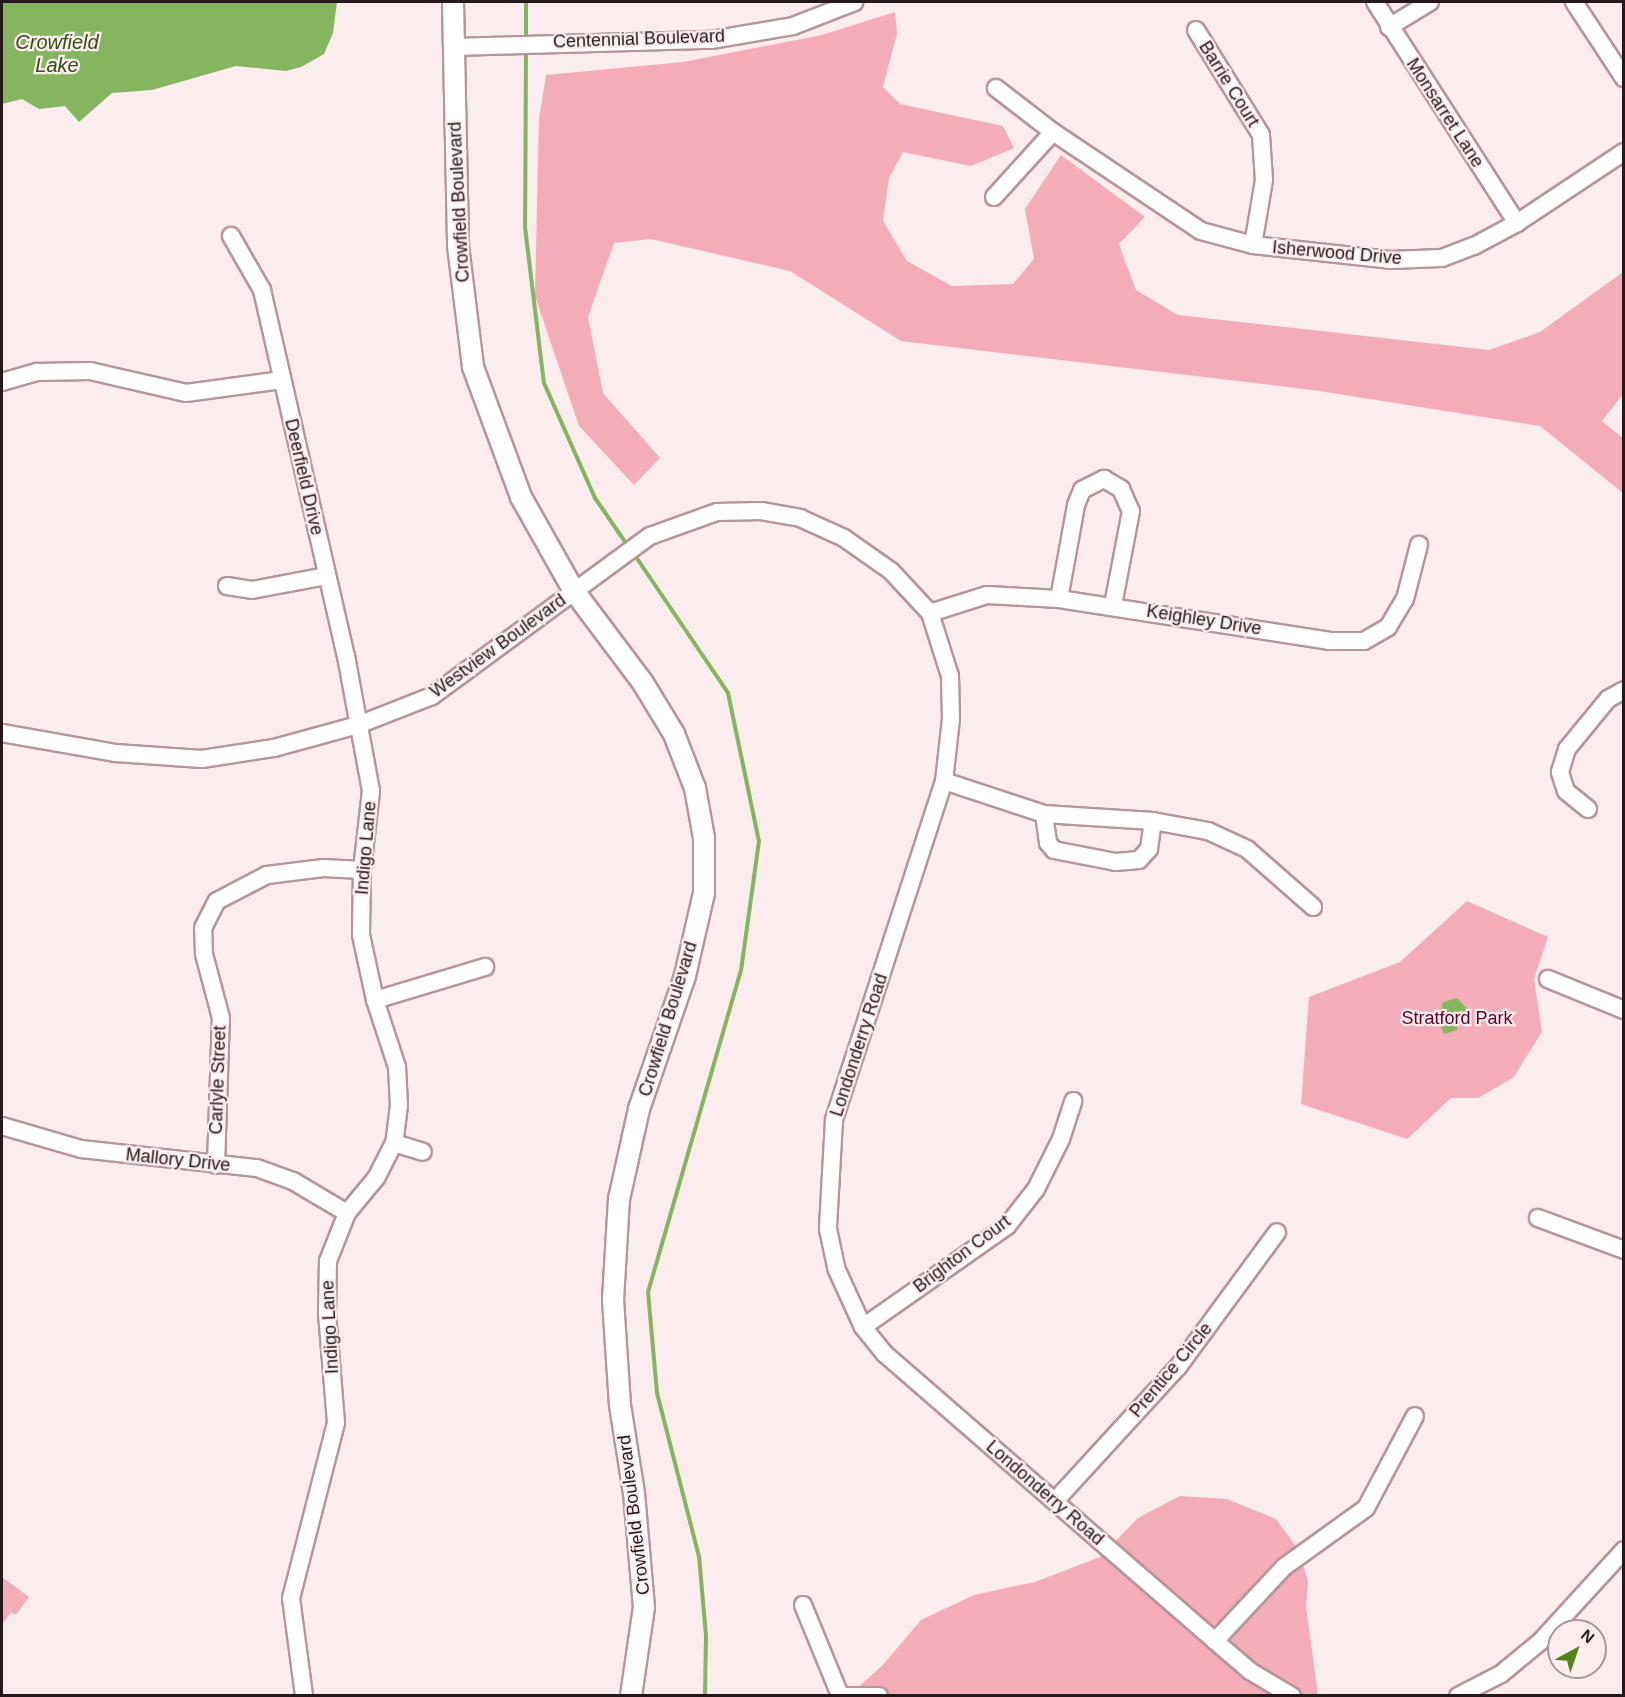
<!DOCTYPE html>
<html>
<head>
<meta charset="utf-8">
<style>
  body { margin:0 }
  #map { position:relative; width:1625px; height:1697px; overflow:hidden; background:#fbecee; font-family:Arial,sans-serif }
  div>[style] { position:absolute }
  .green>* { inset:0; background:#f3acb8 }
  .water>* { inset:0; background:#85b55f }
  .stream>* { height:4px; margin:-2px; padding:0 2px; transform-origin:2px; border-radius:2px; background:#85b55f }
  .roads { filter:drop-shadow(2px 0 #b7969b) drop-shadow(-2px 0 #b7969b) drop-shadow(0 2px #b7969b) drop-shadow(0 -2px #b7969b) }
  .minor>* { height:16px; margin:-8px; padding:0 8px; transform-origin:8px; border-radius:8px; background:#fff }
  .major>* { height:20px; margin:-10px; padding:0 10px; transform-origin:10px; border-radius:10px; background:#fff }
  span { translate:-50% -50%; white-space:nowrap; text-align:center; line-height:1.15; -webkit-text-stroke:4.5px #fbecee; paint-order:stroke }
  .street-label { font-size:18px; color:#26191b }
  .park-label { font-size:18px; color:#5e0023 }
  .water-label { font-size:20px; color:#325014; font-style:italic }
  .frame { position:absolute; inset:0; border:3px solid #26191b; pointer-events:none }
  .north { position:absolute; left:1547px; top:1619px; width:60px; height:60px; box-sizing:border-box; background:#fbecee; border:2px solid #a6989a; border-radius:50%; rotate:40deg; font-size:16px; font-weight:700; line-height:24px; text-align:center; color:#26191b }
  .north::after { content:''; display:block; margin:auto; width:21px; height:27px; background:#508318; clip-path:polygon(50% 0,100% 100%,50% 72%,0 100%) }
</style>
</head>
<body>
<div id="map">
  <div class="green">
    <div style="clip-path:polygon(895px 12px,897px 34px,883px 87px,900px 104px,1003px 126px,1014px 148px,971px 166px,903px 152px,889px 178px,883px 221px,907px 261px,952px 286px,1013px 284px,1034px 259px,1025px 209px,1061px 155px,1145px 217px,1119px 244px,1136px 290px,1178px 315px,1489px 350px,1540px 332px,1623px 272px,1623px 394px,1602px 421px,1623px 438px,1623px 493px,1540px 426px,1313px 390px,901px 341px,790px 271px,651px 239px,614px 243px,588px 317px,603px 393px,660px 458px,634px 485px,579px 426px,535px 296px,539px 119px,546px 75px,683px 62px,822px 35px)"></div>
    <div style="clip-path:polygon(1467px 901px,1548px 937px,1534px 979px,1542px 1032px,1513px 1078px,1478px 1098px,1451px 1098px,1407px 1139px,1301px 1104px,1309px 997px,1400px 962px)"></div>
    <div style="clip-path:polygon(1180px 1496px,1227px 1499px,1276px 1519px,1300px 1552px,1308px 1582px,1306px 1606px,1318px 1695px,848px 1696px,882px 1666px,921px 1620px,974px 1595px,1035px 1582px,1100px 1557px,1138px 1518px)"></div>
    <div style="clip-path:polygon(2px 1577px,29px 1597px,16px 1615px,11px 1612px,2px 1624px)"></div>
  </div>
  <div class="water">
    <div style="clip-path:polygon(2px 2px,337px 2px,333px 33px,324px 54px,301px 67px,286px 71px,236px 66px,152px 90px,112px 93px,79px 122px,65px 106px,39px 109px,22px 99px,2px 104px)"></div>
    <div style="clip-path:polygon(1457px 998px,1468px 1010px,1457px 1013px,1457px 1030px,1444px 1034px,1439px 1021px,1443px 1002px)"></div>
  </div>
  <div class="stream">
    <div style="left:526px;top:40px;width:38px;rotate:-90deg"></div>
    <div style="left:526px;top:50px;width:177px;rotate:90.3deg"></div>
    <div style="left:525px;top:227px;width:157px;rotate:83.1deg"></div>
    <div style="left:544px;top:383px;width:126px;rotate:66.1deg"></div>
    <div style="left:595px;top:498px;width:58px;rotate:55.5deg"></div>
    <div style="left:634px;top:554px;width:168px;rotate:55.9deg"></div>
    <div style="left:728px;top:693px;width:151px;rotate:78.2deg"></div>
    <div style="left:759px;top:841px;width:130px;rotate:97.9deg"></div>
    <div style="left:741px;top:970px;width:335px;rotate:106.1deg"></div>
    <div style="left:648px;top:1292px;width:101px;rotate:84.9deg"></div>
    <div style="left:657px;top:1393px;width:168px;rotate:75.6deg"></div>
    <div style="left:699px;top:1556px;width:80px;rotate:85deg"></div>
    <div style="left:706px;top:1636px;width:60px;rotate:91deg"></div>
  </div>
  <div class="roads">
    <div class="minor">
      <div style="left:1375px;top:2px;width:263px;rotate:57.3deg"></div>
      <div style="left:1574px;top:2px;width:91px;rotate:56.7deg"></div>
      <div style="left:1389px;top:27px;width:48px;rotate:-31.4deg"></div>
      <div style="left:1196px;top:30px;width:123px;rotate:58.2deg"></div>
      <div style="left:1261px;top:135px;width:45px;rotate:86.2deg"></div>
      <div style="left:1264px;top:180px;width:66px;rotate:99.6deg"></div>
      <div style="left:453px;top:47px;width:258px;rotate:-1.6deg"></div>
      <div style="left:711px;top:40px;width:83px;rotate:-9.7deg"></div>
      <div style="left:793px;top:26px;width:66px;rotate:-21.2deg"></div>
      <div style="left:996px;top:88px;width:72px;rotate:37.7deg"></div>
      <div style="left:1053px;top:132px;width:178px;rotate:33.8deg"></div>
      <div style="left:1201px;top:231px;width:54px;rotate:15.1deg"></div>
      <div style="left:1253px;top:245px;width:138px;rotate:6.2deg"></div>
      <div style="left:1390px;top:260px;width:52px;rotate:-2.2deg"></div>
      <div style="left:1442px;top:258px;width:34px;rotate:-21deg"></div>
      <div style="left:1474px;top:246px;width:49px;rotate:-28.1deg"></div>
      <div style="left:1517px;top:223px;width:128px;rotate:-33.6deg"></div>
      <div style="left:994px;top:197px;width:88px;rotate:-47.8deg"></div>
      <div style="left:231px;top:236px;width:62px;rotate:60.1deg"></div>
      <div style="left:262px;top:290px;width:376px;rotate:77.1deg"></div>
      <div style="left:346px;top:656px;width:137px;rotate:79.5deg"></div>
      <div style="left:371px;top:791px;width:80px;rotate:96.5deg"></div>
      <div style="left:362px;top:870px;width:65px;rotate:90.9deg"></div>
      <div style="left:361px;top:935px;width:66px;rotate:77.8deg"></div>
      <div style="left:375px;top:1000px;width:71px;rotate:71.8deg"></div>
      <div style="left:397px;top:1067px;width:38px;rotate:87deg"></div>
      <div style="left:399px;top:1105px;width:38px;rotate:97deg"></div>
      <div style="left:394px;top:1143px;width:39px;rotate:117deg"></div>
      <div style="left:376px;top:1178px;width:45px;rotate:129.6deg"></div>
      <div style="left:347px;top:1213px;width:52px;rotate:111.6deg"></div>
      <div style="left:328px;top:1261px;width:52px;rotate:91.1deg"></div>
      <div style="left:327px;top:1313px;width:110px;rotate:85.3deg"></div>
      <div style="left:336px;top:1423px;width:181px;rotate:104.4deg"></div>
      <div style="left:291px;top:1598px;width:99px;rotate:82.4deg"></div>
      <div style="left:2px;top:382px;width:37px;rotate:-16deg"></div>
      <div style="left:38px;top:372px;width:52px;rotate:-1.1deg"></div>
      <div style="left:90px;top:371px;width:98px;rotate:12.9deg"></div>
      <div style="left:186px;top:393px;width:97px;rotate:-7.7deg"></div>
      <div style="left:227px;top:586px;width:25px;rotate:9deg"></div>
      <div style="left:252px;top:590px;width:75px;rotate:-10.7deg"></div>
      <div style="left:1059px;top:599px;width:96px;rotate:-79.7deg"></div>
      <div style="left:1076px;top:505px;width:16px;rotate:-68deg"></div>
      <div style="left:1082px;top:490px;width:25px;rotate:-27deg"></div>
      <div style="left:1104px;top:479px;width:20px;rotate:30deg"></div>
      <div style="left:1121px;top:489px;width:24px;rotate:66deg"></div>
      <div style="left:1131px;top:511px;width:96px;rotate:100.8deg"></div>
      <div style="left:930px;top:613px;width:60px;rotate:-17.5deg"></div>
      <div style="left:987px;top:595px;width:72px;rotate:3.2deg"></div>
      <div style="left:1059px;top:599px;width:273px;rotate:8.8deg"></div>
      <div style="left:1329px;top:641px;width:35px"></div>
      <div style="left:1364px;top:641px;width:28px;rotate:-30deg"></div>
      <div style="left:1388px;top:627px;width:33px;rotate:-59deg"></div>
      <div style="left:1405px;top:599px;width:56px;rotate:-75.5deg"></div>
      <div style="left:2px;top:733px;width:116px;rotate:10deg"></div>
      <div style="left:116px;top:753px;width:86px;rotate:4deg"></div>
      <div style="left:202px;top:759px;width:73px;rotate:-8.7deg"></div>
      <div style="left:274px;top:748px;width:87px;rotate:-15.3deg"></div>
      <div style="left:358px;top:725px;width:79px;rotate:-21.4deg"></div>
      <div style="left:432px;top:696px;width:270px;rotate:-36.3deg"></div>
      <div style="left:650px;top:536px;width:71px;rotate:-19.7deg"></div>
      <div style="left:717px;top:512px;width:44px;rotate:-1.3deg"></div>
      <div style="left:761px;top:511px;width:40px;rotate:10deg"></div>
      <div style="left:800px;top:518px;width:48px;rotate:24.4deg"></div>
      <div style="left:844px;top:538px;width:57px;rotate:35.1deg"></div>
      <div style="left:891px;top:571px;width:57px;rotate:47.1deg"></div>
      <div style="left:930px;top:613px;width:66px;rotate:72.4deg"></div>
      <div style="left:950px;top:676px;width:43px;rotate:88.7deg"></div>
      <div style="left:951px;top:719px;width:62px;rotate:96.4deg"></div>
      <div style="left:944px;top:781px;width:356px;rotate:108deg"></div>
      <div style="left:834px;top:1120px;width:109px;rotate:93.2deg"></div>
      <div style="left:828px;top:1229px;width:40px;rotate:78deg"></div>
      <div style="left:836px;top:1268px;width:65px;rotate:65.4deg"></div>
      <div style="left:863px;top:1327px;width:35px;rotate:51deg"></div>
      <div style="left:885px;top:1354px;width:437px;rotate:41deg"></div>
      <div style="left:1215px;top:1641px;width:46px;rotate:40.6deg"></div>
      <div style="left:1250px;top:1671px;width:49px;rotate:30.8deg"></div>
      <div style="left:944px;top:781px;width:105px;rotate:18.3deg"></div>
      <div style="left:1044px;top:814px;width:109px;rotate:3.7deg"></div>
      <div style="left:1153px;top:821px;width:56px;rotate:10.3deg"></div>
      <div style="left:1208px;top:831px;width:43px;rotate:24.8deg"></div>
      <div style="left:1247px;top:849px;width:88px;rotate:41.3deg"></div>
      <div style="left:1588px;top:809px;width:28px;rotate:-141deg"></div>
      <div style="left:1566px;top:791px;width:20px;rotate:-108deg"></div>
      <div style="left:1560px;top:772px;width:24px;rotate:-73deg"></div>
      <div style="left:1567px;top:749px;width:65px;rotate:-50.6deg"></div>
      <div style="left:1608px;top:699px;width:18px;rotate:-29deg"></div>
      <div style="left:1044px;top:814px;width:29px;rotate:82deg"></div>
      <div style="left:1048px;top:843px;width:9px;rotate:49deg"></div>
      <div style="left:1054px;top:850px;width:63px;rotate:11deg"></div>
      <div style="left:1116px;top:862px;width:23px;rotate:-5deg"></div>
      <div style="left:1139px;top:860px;width:15px;rotate:-48deg"></div>
      <div style="left:1149px;top:849px;width:28px;rotate:-82deg"></div>
      <div style="left:1548px;top:979px;width:82px;rotate:22.2deg"></div>
      <div style="left:375px;top:1000px;width:115px;rotate:-16.7deg"></div>
      <div style="left:2px;top:1126px;width:82px;rotate:16.2deg"></div>
      <div style="left:81px;top:1149px;width:177px;rotate:6.2deg"></div>
      <div style="left:257px;top:1168px;width:38px;rotate:20deg"></div>
      <div style="left:293px;top:1181px;width:63px;rotate:30.7deg"></div>
      <div style="left:394px;top:1143px;width:30px;rotate:17deg"></div>
      <div style="left:216px;top:1165px;width:147px;rotate:-88.1deg"></div>
      <div style="left:221px;top:1018px;width:66px;rotate:-104.9deg"></div>
      <div style="left:204px;top:954px;width:26px;rotate:-92deg"></div>
      <div style="left:203px;top:928px;width:30px;rotate:-63deg"></div>
      <div style="left:217px;top:901px;width:56px;rotate:-27.5deg"></div>
      <div style="left:267px;top:875px;width:57px;rotate:-7deg"></div>
      <div style="left:324px;top:868px;width:38px;rotate:3deg"></div>
      <div style="left:1538px;top:1218px;width:92px;rotate:20.4deg"></div>
      <div style="left:863px;top:1327px;width:176px;rotate:-35deg"></div>
      <div style="left:1007px;top:1226px;width:47px;rotate:-51.9deg"></div>
      <div style="left:1036px;top:1189px;width:56px;rotate:-63.4deg"></div>
      <div style="left:1061px;top:1139px;width:40px;rotate:-72deg"></div>
      <div style="left:1055px;top:1501px;width:182px;rotate:-47.5deg"></div>
      <div style="left:1178px;top:1367px;width:167px;rotate:-53.7deg"></div>
      <div style="left:803px;top:1605px;width:97px;rotate:67.7deg"></div>
      <div style="left:1215px;top:1641px;width:101px;rotate:-47deg"></div>
      <div style="left:1284px;top:1567px;width:101px;rotate:-35.7deg"></div>
      <div style="left:1366px;top:1508px;width:104px;rotate:-62deg"></div>
      <div style="left:840px;top:1696px;width:39px"></div>
      <div style="left:1458px;top:1696px;width:48px;rotate:-27.1deg"></div>
      <div style="left:1501px;top:1674px;width:52px;rotate:-39.5deg"></div>
      <div style="left:1541px;top:1641px;width:123px;rotate:-47.6deg"></div>
    </div>
    <div class="major">
      <div style="left:453px;top:2px;width:244px;rotate:88.8deg"></div>
      <div style="left:458px;top:246px;width:122px;rotate:82.9deg"></div>
      <div style="left:473px;top:367px;width:139px;rotate:69.7deg"></div>
      <div style="left:521px;top:497px;width:108px;rotate:60.6deg"></div>
      <div style="left:574px;top:591px;width:115px;rotate:53.1deg"></div>
      <div style="left:643px;top:683px;width:60px;rotate:58.7deg"></div>
      <div style="left:674px;top:734px;width:58px;rotate:68.7deg"></div>
      <div style="left:695px;top:788px;width:51px;rotate:79.8deg"></div>
      <div style="left:704px;top:838px;width:55px;rotate:90deg"></div>
      <div style="left:704px;top:893px;width:85px;rotate:102.9deg"></div>
      <div style="left:685px;top:976px;width:141px;rotate:109.1deg"></div>
      <div style="left:639px;top:1109px;width:92px;rotate:102.5deg"></div>
      <div style="left:619px;top:1199px;width:101px;rotate:93.4deg"></div>
      <div style="left:613px;top:1300px;width:105px;rotate:86.2deg"></div>
      <div style="left:620px;top:1405px;width:89px;rotate:81deg"></div>
      <div style="left:634px;top:1493px;width:114px;rotate:85deg"></div>
      <div style="left:644px;top:1607px;width:90px;rotate:98.3deg"></div>
    </div>
  </div>
  <div class="street-label">
    <span style="left:639px;top:39px;rotate:-2deg">Centennial Boulevard</span>
    <span style="left:1229px;top:84px;rotate:58deg">Barrie Court</span>
    <span style="left:1445px;top:113px;rotate:57deg">Monsarret Lane</span>
    <span style="left:459px;top:202px;rotate:-93deg">Crowfield Boulevard</span>
    <span style="left:1337px;top:253px;rotate:5deg">Isherwood Drive</span>
    <span style="left:304px;top:477px;rotate:77deg">Deerfield Drive</span>
    <span style="left:1204px;top:620px;rotate:9deg">Keighley Drive</span>
    <span style="left:498px;top:646px;rotate:-36deg">Westview Boulevard</span>
    <span style="left:366px;top:848px;rotate:-85deg">Indigo Lane</span>
    <span style="left:668px;top:1019px;rotate:-73deg">Crowfield Boulevard</span>
    <span style="left:859px;top:1045px;rotate:-72deg">Londonderry Road</span>
    <span style="left:218px;top:1080px;rotate:-88deg">Carlyle Street</span>
    <span style="left:178px;top:1160px;rotate:6deg">Mallory Drive</span>
    <span style="left:962px;top:1254px;rotate:-37deg">Brighton Court</span>
    <span style="left:330px;top:1327px;rotate:-93deg">Indigo Lane</span>
    <span style="left:1171px;top:1370px;rotate:-50deg">Prentice Circle</span>
    <span style="left:1045px;top:1493px;rotate:41deg">Londonderry Road</span>
    <span style="left:634px;top:1515px;rotate:-97deg">Crowfield Boulevard</span>
  </div>
  <div class="park-label">
    <span style="left:1457px;top:1018px">Stratford Park</span>
  </div>
  <div class="water-label">
    <span style="left:57px;top:54px">Crowfield<br>Lake</span>
  </div>
  <div class="frame"></div>
  <div class="north">N</div>
</div>
</body>
</html>
